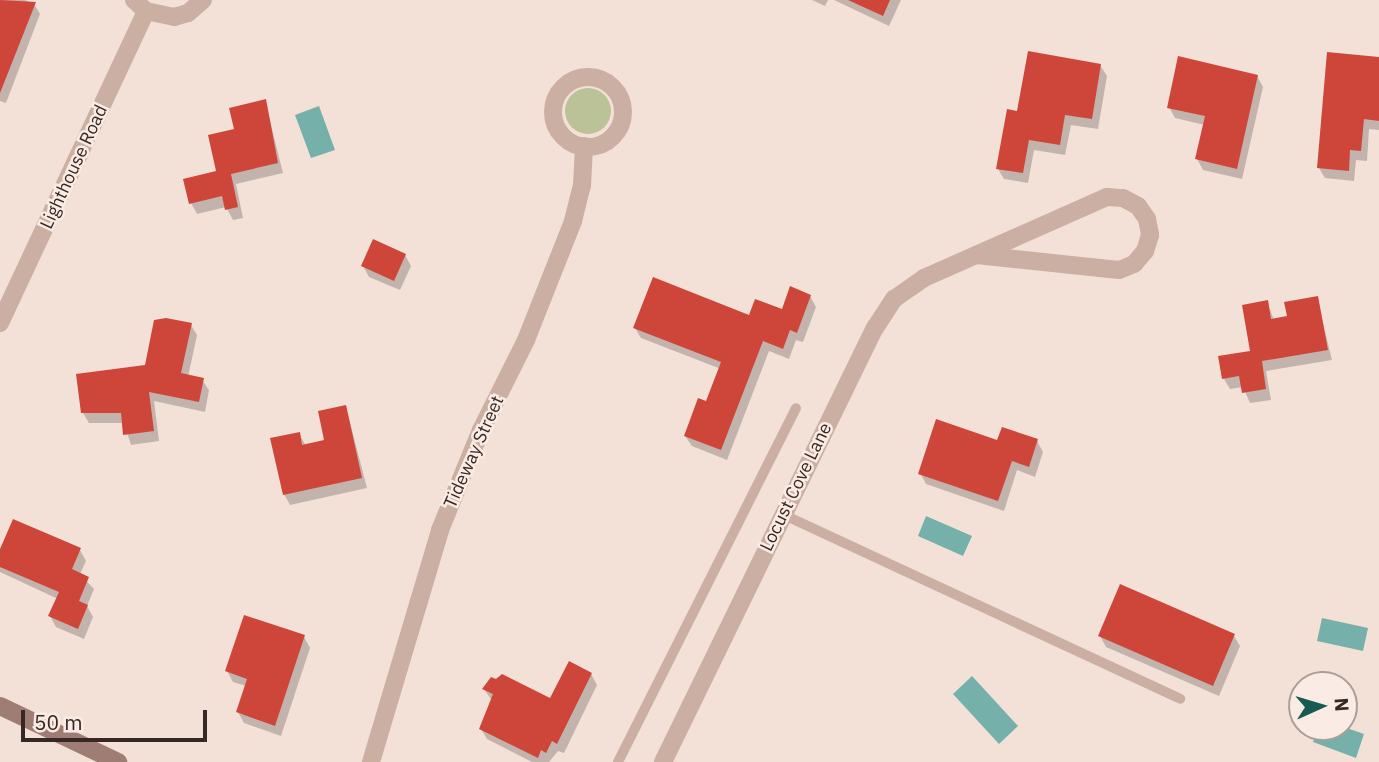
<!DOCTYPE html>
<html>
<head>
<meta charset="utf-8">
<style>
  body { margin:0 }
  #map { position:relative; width:1379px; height:762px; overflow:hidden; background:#f3e1d7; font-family:"IBM Plex Sans",sans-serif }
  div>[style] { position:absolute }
  .green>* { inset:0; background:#bbc297 }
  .round { border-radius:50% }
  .water>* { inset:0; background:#75b1aa }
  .shadow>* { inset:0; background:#0003 }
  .building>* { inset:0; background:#ce463a }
  .lane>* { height:10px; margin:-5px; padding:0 5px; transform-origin:5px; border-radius:5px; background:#cbafa3 }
  .street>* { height:18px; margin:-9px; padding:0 9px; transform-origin:9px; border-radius:9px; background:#cbafa3 }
  .street>.ring { margin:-9px; padding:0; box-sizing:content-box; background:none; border:18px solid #cbafa3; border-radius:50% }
  .secondary>* { height:18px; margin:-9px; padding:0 9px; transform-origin:9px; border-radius:9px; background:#9f7d74 }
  span { translate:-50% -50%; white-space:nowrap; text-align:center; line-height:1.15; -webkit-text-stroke:5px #faece4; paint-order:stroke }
  .street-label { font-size:18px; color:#362825 }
  .north { position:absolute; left:1288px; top:671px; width:70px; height:70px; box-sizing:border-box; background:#faece4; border:2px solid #ac9e98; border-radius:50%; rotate:86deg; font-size:19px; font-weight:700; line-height:28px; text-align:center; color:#362825 }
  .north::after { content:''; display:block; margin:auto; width:24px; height:32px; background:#195953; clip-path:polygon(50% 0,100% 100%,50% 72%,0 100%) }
  .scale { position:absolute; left:21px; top:710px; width:186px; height:32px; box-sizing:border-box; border:4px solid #362825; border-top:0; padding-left:9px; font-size:21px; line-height:24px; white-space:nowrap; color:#362825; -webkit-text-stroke:5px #faece4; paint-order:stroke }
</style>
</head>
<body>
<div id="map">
  <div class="green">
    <div class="round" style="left:565px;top:88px;width:46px;height:46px"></div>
  </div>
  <div class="water">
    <div style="clip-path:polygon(319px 106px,335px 150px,311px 158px,295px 115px)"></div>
    <div style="clip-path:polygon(926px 516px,972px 536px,963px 556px,918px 536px)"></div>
    <div style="clip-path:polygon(1322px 618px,1368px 628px,1363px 651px,1317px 641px)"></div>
    <div style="clip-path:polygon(972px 676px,1018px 726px,999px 744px,953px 694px)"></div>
    <div style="clip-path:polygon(1319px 727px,1344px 727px,1364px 734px,1356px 758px,1313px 742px)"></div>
  </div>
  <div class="shadow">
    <div style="clip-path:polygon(0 0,25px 0,34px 4px,40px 14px,6px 103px,0 101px)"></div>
    <div style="clip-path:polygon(812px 0,828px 0,825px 6px)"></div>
    <div style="clip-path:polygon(834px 0,901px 0,889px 26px)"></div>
    <div style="clip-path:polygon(1379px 58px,1379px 130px,1369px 129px,1367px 161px,1356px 160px,1354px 181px,1325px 178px,1319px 168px)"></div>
    <div style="clip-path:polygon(1100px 65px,1107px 76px,1098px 129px,1071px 125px,1065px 155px,1034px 150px,1028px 183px,1004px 179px,998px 169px,1019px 113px)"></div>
    <div style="clip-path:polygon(1257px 76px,1263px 87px,1242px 179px,1203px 170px,1197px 159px,1205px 125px,1175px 118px,1169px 107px)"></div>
    <div style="clip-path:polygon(265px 101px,283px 173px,236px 184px,243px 218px,233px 220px,226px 207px,197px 214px,191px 203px,218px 172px,236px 130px)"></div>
    <div style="clip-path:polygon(405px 255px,411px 266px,400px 290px,369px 277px,363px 266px)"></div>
    <div style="clip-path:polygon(810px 296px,816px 307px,803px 342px,796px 340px,789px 359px,769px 351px,727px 460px,692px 446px,685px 436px,707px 403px,721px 369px,641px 338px,635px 328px,783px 311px)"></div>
    <div style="clip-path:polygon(1317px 298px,1332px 360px,1266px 371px,1271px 400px,1250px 403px,1243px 387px,1230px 389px,1224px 379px,1252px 352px,1267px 302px,1274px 320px,1289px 317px)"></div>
    <div style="clip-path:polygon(191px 325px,197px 335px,188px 377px,202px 380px,209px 390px,205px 412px,154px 401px,159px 441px,131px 445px,124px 423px,89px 423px,83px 413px,146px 366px)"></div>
    <div style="clip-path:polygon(346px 407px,367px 488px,290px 505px,284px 494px,299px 434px,305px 444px,327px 442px)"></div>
    <div style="clip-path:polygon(1037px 441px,1043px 452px,1035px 477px,1017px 470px,1004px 511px,926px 484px,920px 473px,998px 442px)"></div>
    <div style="clip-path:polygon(80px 550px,86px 561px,80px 574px,94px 589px,87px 606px,93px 617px,84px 639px,56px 627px,50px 616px,58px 599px,0 572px,0 553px)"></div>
    <div style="clip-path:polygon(1100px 636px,1234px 636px,1240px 646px,1219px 696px,1106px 647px)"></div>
    <div style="clip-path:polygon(304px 637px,310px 648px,281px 736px,244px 723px,238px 712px,246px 686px,233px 682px,227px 671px)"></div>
    <div style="clip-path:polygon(591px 674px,597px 685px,564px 753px,558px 751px,549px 762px,532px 762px,487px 739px,481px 729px,492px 701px,484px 689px,488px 682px,502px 676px,551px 700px)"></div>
  </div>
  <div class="building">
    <div style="clip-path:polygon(0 0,36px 2px,0 93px)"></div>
    <div style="clip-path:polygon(848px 0,890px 0,883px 16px)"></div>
    <div style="clip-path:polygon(1028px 51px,1101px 64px,1092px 119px,1065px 115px,1060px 145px,1029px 140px,1023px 173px,996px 169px,1007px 109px,1017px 111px)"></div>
    <div style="clip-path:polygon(1327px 52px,1379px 57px,1379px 121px,1364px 119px,1361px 151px,1350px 150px,1349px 171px,1317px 168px)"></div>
    <div style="clip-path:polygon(1178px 56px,1258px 75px,1237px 169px,1195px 159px,1205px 116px,1167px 108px)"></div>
    <div style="clip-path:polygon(266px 99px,278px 163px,231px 174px,238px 207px,225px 210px,222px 196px,189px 204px,183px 179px,216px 171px,208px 135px,234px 129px,229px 108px)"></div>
    <div style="clip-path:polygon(373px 239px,406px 254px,394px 281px,361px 266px)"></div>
    <div style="clip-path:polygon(653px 277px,749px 315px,755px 299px,782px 309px,790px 286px,811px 295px,797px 333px,790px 330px,783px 349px,763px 341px,721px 450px,684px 436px,698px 398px,706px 401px,721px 362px,633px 328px)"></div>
    <div style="clip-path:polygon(1318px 296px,1328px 350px,1262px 361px,1266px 389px,1242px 393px,1239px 376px,1222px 379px,1218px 356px,1250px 351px,1242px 305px,1268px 300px,1271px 319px,1287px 316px,1284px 302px)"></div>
    <div style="clip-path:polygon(166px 318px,192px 323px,181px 373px,204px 378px,199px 402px,149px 392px,154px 431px,123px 435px,121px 413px,81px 413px,76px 374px,145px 365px,154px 320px)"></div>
    <div style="clip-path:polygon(346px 405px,362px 478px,283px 495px,270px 438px,300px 432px,302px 445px,324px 440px,318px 411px)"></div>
    <div style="clip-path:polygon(936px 419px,997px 440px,1002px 427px,1038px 439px,1029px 467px,1012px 461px,998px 501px,918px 474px)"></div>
    <div style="clip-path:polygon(13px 519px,81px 548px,72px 569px,89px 577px,79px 601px,88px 605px,78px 629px,48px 616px,59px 592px,0 567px,0 549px)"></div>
    <div style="clip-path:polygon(1120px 584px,1235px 634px,1213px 686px,1098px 636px)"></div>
    <div style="clip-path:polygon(244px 615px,305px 635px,275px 726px,236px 712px,247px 679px,225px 671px)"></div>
    <div style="clip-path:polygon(569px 661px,592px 673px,557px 744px,552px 741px,546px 753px,541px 750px,538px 758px,479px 729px,493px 694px,482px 689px,491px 677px,496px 679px,502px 674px,550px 698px)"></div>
  </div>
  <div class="lane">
    <div style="left:782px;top:514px;width:439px;rotate:24.9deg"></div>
    <div style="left:618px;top:762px;width:396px;rotate:-63.3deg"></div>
  </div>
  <div class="street">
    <div style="left:134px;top:0;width:16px;rotate:43deg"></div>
    <div style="left:146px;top:11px;width:29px;rotate:12deg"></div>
    <div style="left:174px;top:17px;width:15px;rotate:-16deg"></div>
    <div style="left:188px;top:13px;width:20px;rotate:-41deg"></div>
    <div class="ring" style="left:553px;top:77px;width:52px;height:52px"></div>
    <div style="left:0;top:323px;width:344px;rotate:-64.9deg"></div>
    <div style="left:371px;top:762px;width:242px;rotate:-73.4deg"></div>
    <div style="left:440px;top:530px;width:108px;rotate:-67.7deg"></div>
    <div style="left:481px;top:430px;width:101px;rotate:-63.4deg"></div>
    <div style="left:526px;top:340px;width:128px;rotate:-68.4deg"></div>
    <div style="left:573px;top:221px;width:36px;rotate:-76deg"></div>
    <div style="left:582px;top:186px;width:40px;rotate:-87.1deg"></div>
    <div style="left:663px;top:762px;width:483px;rotate:-64deg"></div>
    <div style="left:875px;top:328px;width:35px;rotate:-57deg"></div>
    <div style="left:894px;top:299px;width:37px;rotate:-35deg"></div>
    <div style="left:924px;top:278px;width:200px;rotate:-23.9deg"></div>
    <div style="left:1107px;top:197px;width:16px;rotate:4deg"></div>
    <div style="left:1123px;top:198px;width:17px;rotate:28deg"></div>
    <div style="left:1138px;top:206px;width:16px;rotate:55deg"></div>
    <div style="left:1147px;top:219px;width:16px;rotate:79deg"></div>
    <div style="left:1150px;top:235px;width:17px;rotate:107deg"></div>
    <div style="left:1145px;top:251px;width:17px;rotate:130deg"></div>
    <div style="left:1134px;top:264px;width:16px;rotate:158deg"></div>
    <div style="left:1119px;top:270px;width:143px;rotate:-174deg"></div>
  </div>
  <div class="secondary">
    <div style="left:0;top:706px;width:131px;rotate:25.4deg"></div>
  </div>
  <div class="street-label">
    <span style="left:74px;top:167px;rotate:-65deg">Lighthouse Road</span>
    <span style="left:474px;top:452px;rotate:-66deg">Tideway Street</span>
    <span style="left:796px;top:487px;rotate:-64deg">Locust Cove Lane</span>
  </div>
  <div class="north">N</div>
  <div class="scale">50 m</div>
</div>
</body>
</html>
